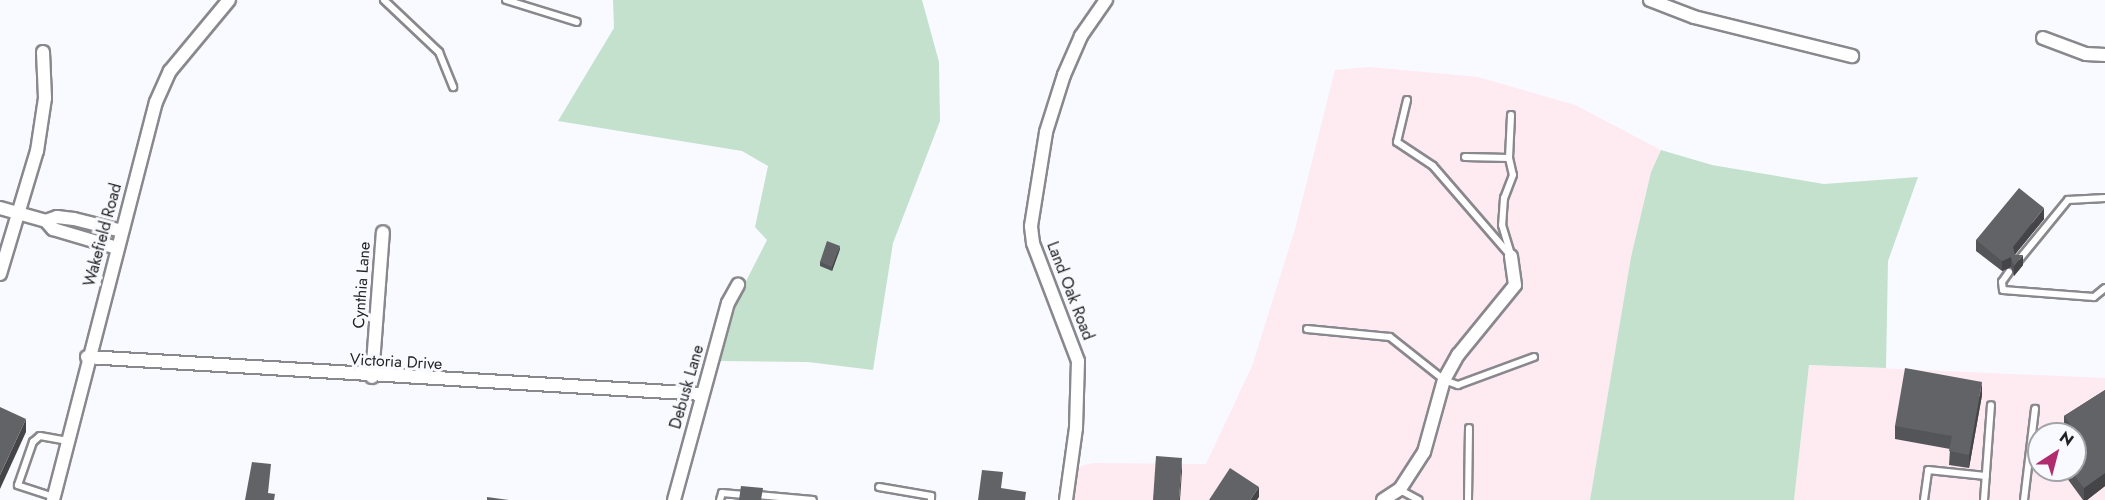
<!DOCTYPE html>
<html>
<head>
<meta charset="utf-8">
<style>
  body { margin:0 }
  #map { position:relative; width:2105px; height:500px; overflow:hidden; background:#f9faff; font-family:Jost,sans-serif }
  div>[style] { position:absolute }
  .commercial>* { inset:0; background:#feeaf1 }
  .green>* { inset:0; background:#c4e1cd }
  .roads { filter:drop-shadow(2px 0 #88888d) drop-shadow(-2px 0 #88888d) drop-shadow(0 2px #88888d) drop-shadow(0 -2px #88888d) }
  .service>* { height:6px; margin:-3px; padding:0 3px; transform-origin:3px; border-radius:3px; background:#fff }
  .minor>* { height:12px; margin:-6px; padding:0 6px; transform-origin:6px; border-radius:6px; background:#fff }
  .wall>* { inset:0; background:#545559 }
  .shaded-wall>* { inset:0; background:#454548 }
  .building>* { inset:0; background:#626367 }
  span { translate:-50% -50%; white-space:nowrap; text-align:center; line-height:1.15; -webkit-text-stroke:6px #f9faff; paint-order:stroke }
  .street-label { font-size:16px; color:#222224 }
  .north { position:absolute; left:2027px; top:422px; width:60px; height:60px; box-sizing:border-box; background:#f9faff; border:2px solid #a3a4a7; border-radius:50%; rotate:36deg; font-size:16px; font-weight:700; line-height:24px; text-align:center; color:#222224 }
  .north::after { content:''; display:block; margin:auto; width:21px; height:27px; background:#b12b6f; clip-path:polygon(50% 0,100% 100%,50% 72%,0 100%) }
</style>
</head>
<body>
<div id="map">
  <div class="commercial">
    <div style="clip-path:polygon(1370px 67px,1478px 77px,1575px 105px,1661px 150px,1651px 172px,1631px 257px,1590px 500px,1072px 500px,1076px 473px,1081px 466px,1093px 463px,1206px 464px,1252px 366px,1295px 229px,1335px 70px)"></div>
    <div style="clip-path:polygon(evenodd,1809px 365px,2105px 378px,2105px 500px,1794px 500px,1809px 365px,2039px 434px,2075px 434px,2075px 470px,2039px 470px,2039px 434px)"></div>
  </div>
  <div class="green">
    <div style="clip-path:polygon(613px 0,922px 0,939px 62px,940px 121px,893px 243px,873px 370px,808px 362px,720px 361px,739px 295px,767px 240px,755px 227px,768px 166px,742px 151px,558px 121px,614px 28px)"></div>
    <div style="clip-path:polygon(1661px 150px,1712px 165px,1824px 184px,1918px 177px,1888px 261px,1886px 368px,1809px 365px,1794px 500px,1590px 500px,1631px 257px,1651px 172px)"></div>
  </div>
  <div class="roads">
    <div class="service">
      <div style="left:384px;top:0;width:76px;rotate:43.4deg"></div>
      <div style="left:439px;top:52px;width:38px;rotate:68deg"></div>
      <div style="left:506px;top:0;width:74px;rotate:17.2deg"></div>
      <div style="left:1407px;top:100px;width:43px;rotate:103.4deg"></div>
      <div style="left:1397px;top:142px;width:43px;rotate:33.7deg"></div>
      <div style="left:1433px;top:166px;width:119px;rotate:49.1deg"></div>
      <div style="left:1465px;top:157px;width:44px;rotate:1.3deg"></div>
      <div style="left:1509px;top:158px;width:17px;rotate:77deg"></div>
      <div style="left:1513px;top:175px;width:25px;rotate:111deg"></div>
      <div style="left:1504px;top:198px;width:27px;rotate:94deg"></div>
      <div style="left:1502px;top:225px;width:31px;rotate:73deg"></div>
      <div style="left:1509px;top:158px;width:43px;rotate:-87.3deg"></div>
      <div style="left:2018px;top:261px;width:79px;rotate:-50.7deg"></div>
      <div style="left:2068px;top:200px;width:37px;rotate:-3deg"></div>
      <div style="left:2009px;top:272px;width:12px;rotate:125deg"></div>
      <div style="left:2002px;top:282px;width:8px;rotate:83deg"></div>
      <div style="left:2003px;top:290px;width:91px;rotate:4.4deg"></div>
      <div style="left:2094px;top:297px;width:14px;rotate:-39deg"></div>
      <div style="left:1307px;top:329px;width:83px;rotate:5.5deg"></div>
      <div style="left:1390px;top:337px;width:69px;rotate:38.5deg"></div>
      <div style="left:1444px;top:380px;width:15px;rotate:20deg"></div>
      <div style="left:1458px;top:385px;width:81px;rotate:-20.2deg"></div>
      <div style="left:879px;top:487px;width:53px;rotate:9.8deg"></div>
      <div style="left:931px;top:496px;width:4px;rotate:90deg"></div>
      <div style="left:1400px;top:490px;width:21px;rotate:28deg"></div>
      <div style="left:757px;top:495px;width:56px;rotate:5.1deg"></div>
      <div style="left:54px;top:497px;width:38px;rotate:-162deg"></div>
      <div style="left:18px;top:485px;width:46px;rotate:-70.8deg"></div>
      <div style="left:33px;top:442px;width:9px;rotate:-41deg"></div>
      <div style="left:40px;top:436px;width:27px;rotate:10deg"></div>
      <div style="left:720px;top:500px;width:7px;rotate:-74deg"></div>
      <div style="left:722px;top:493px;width:25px;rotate:5deg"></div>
      <div style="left:1468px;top:500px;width:72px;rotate:-89.2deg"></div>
      <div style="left:1924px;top:500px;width:30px;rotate:-82deg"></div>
      <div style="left:1928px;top:470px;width:58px;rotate:5.9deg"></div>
      <div style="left:1984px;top:500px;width:95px;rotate:-85.8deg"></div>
      <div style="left:2024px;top:500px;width:92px;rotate:-83.1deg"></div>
    </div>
    <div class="minor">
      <div style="left:1650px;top:0;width:47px;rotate:21.1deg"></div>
      <div style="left:1694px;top:17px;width:163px;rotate:13.9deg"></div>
      <div style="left:2043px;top:38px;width:46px;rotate:20.4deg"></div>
      <div style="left:2086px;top:54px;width:19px;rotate:3deg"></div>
      <div style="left:0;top:208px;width:48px;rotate:15.8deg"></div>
      <div style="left:46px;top:221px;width:12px;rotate:-20deg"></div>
      <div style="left:57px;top:217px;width:17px;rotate:7deg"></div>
      <div style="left:74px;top:219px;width:49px;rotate:14deg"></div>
      <div style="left:46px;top:221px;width:11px;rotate:49deg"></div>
      <div style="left:53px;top:229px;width:67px;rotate:16.5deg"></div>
      <div style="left:0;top:274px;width:128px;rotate:-73.3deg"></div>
      <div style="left:37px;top:151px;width:54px;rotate:-81.4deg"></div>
      <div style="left:45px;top:98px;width:46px;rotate:-92.5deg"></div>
      <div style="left:87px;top:357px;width:616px;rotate:3.44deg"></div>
      <div style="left:372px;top:377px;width:145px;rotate:-85.7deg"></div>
      <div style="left:53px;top:500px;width:411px;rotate:-75.5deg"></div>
      <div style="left:156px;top:102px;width:34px;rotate:-66deg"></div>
      <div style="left:170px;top:71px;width:92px;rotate:-50.3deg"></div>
      <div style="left:674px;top:500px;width:204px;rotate:-74.7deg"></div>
      <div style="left:728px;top:303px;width:21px;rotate:-61deg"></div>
      <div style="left:1066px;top:500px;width:73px;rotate:-82.1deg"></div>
      <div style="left:1076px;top:428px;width:67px;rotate:-88.3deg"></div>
      <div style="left:1078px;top:361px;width:126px;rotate:-110.9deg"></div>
      <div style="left:1033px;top:243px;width:17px;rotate:-97deg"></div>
      <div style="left:1031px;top:226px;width:95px;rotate:-80.9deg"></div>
      <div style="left:1046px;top:132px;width:60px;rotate:-72.5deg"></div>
      <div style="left:1064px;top:75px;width:43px;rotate:-66.4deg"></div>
      <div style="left:1081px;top:36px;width:44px;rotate:-55.2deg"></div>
      <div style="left:1383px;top:500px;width:20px;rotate:-33deg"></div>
      <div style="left:1400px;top:489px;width:44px;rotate:-57deg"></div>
      <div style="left:1424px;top:452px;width:75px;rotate:-74.5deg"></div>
      <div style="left:1444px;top:380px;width:29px;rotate:-61deg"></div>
      <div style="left:1458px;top:355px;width:90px;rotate:-50.8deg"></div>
      <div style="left:1515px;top:285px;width:29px;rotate:-98deg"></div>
    </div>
  </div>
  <div class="wall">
    <div style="clip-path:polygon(2044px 219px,2015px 254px,2023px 265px,2014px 276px,2011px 267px,2002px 271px,1976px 251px,1976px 240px)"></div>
    <div style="clip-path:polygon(840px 249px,832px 271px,820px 266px,820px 262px)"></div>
    <div style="clip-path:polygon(2105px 390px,2105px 486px,2087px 500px,2083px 500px,2061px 470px,2075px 470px,2076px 445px,2075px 444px,2075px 434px,2068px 434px,2064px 429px,2064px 416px)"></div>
    <div style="clip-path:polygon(1982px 395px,1969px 468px,1949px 465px,1950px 449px,1895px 439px,1895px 426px)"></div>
  </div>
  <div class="shaded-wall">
    <div style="clip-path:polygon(2044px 208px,2044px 219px,2013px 257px,2013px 247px)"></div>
    <div style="clip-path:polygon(840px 246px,840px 249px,832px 271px,832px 267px)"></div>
    <div style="clip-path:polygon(2023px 255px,2023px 265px,2014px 276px,2014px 266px)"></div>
    <div style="clip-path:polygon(2011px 257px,2011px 267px,2002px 271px,2002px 261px)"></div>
    <div style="clip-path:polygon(1982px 382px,1982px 395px,1969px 468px,1969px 455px)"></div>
    <div style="clip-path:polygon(26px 419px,26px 432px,0 489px,0 475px)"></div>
    <div style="clip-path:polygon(1182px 458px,1182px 471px,1180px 500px,1179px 500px)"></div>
    <div style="clip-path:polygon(2105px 473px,2105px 486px,2087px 500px,2084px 500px,2084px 488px)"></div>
    <div style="clip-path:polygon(1259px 487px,1259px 497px,1257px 500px,1250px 500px)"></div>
  </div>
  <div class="building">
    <div style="clip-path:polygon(2019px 188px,2044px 208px,2013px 247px,2015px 255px,2023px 255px,2014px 266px,2011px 257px,2002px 261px,1976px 240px)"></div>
    <div style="clip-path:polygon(827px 241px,840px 246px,832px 267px,820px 262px)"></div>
    <div style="clip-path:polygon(1905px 368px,1982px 382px,1969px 455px,1949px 451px,1952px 436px,1895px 426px)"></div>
    <div style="clip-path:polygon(2105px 390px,2105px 473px,2084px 488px,2070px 470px,2075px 470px,2075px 446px,2083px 441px,2064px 416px)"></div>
    <div style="clip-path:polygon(0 407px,26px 419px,0 475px)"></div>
    <div style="clip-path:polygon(1156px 456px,1182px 458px,1179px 500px,1153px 500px)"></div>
    <div style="clip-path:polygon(252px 462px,271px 464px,268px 493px,275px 494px,274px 500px,245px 500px)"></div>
    <div style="clip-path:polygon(1230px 468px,1259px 487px,1250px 500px,1209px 500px)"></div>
    <div style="clip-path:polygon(982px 470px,1003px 472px,1001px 488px,1026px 492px,1025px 500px,978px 500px)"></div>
    <div style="clip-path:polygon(741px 486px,763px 488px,761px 500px,739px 500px)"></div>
    <div style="clip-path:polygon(487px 497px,509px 500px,487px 500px)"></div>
  </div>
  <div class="street-label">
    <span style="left:103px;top:235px;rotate:-75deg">Wakefield Road</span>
    <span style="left:362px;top:285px;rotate:-86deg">Cynthia Lane</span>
    <span style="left:1070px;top:291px;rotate:69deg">Land Oak Road</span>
    <span style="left:396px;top:362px;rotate:3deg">Victoria Drive</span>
    <span style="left:687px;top:387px;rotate:-74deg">Debusk Lane</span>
  </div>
  <div class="north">N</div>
</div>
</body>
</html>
